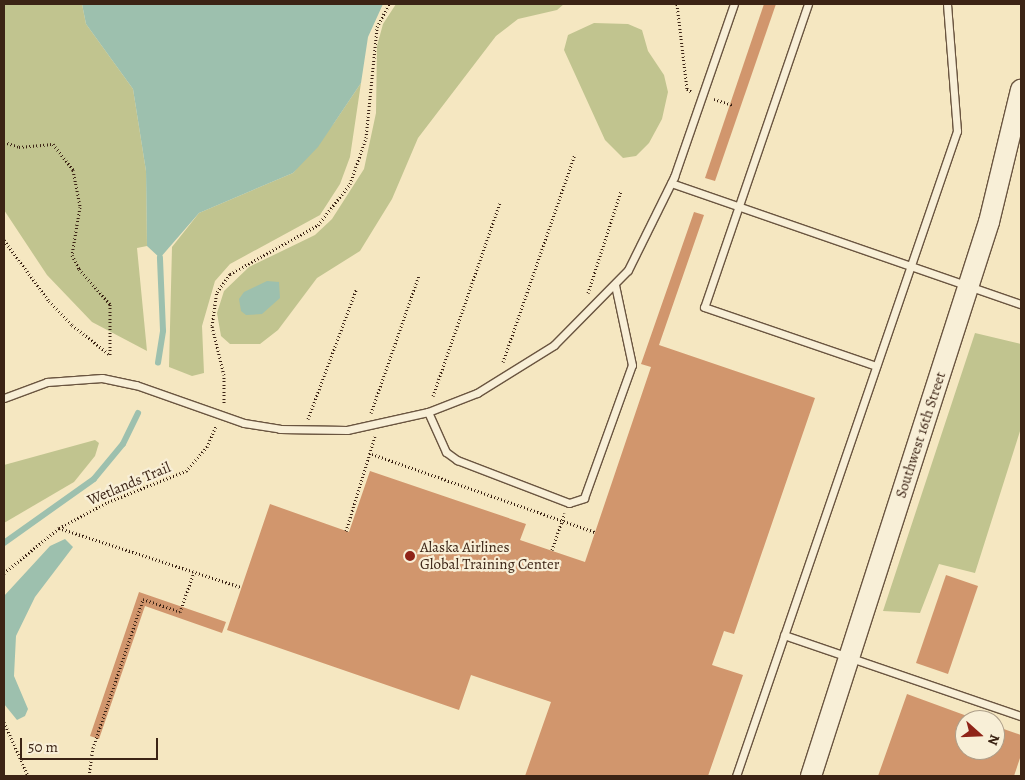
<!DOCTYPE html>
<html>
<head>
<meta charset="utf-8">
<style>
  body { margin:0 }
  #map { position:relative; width:1025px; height:780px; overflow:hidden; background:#f5e7c1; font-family:Alegreya,serif }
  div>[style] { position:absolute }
  .green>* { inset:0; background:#c1c48f }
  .water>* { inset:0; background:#9dc0ae }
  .stream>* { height:5.5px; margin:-2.75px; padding:0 2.75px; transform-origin:2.75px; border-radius:2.75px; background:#9dc0ae }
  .building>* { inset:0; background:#d1966d }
  .path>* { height:3px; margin-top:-1.5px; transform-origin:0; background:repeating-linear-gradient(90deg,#3c2415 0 1px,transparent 0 3.5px) }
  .roads { filter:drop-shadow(1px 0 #6a5540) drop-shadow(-1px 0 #6a5540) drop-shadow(0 1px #6a5540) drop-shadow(0 -1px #6a5540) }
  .lane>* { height:7px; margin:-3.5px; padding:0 3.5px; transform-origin:3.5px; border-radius:3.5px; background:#f8efd7 }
  .secondary>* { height:20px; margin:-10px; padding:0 10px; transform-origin:10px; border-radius:10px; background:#f8efd7 }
  .dots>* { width:14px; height:14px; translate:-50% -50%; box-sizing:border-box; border:2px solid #f8efd7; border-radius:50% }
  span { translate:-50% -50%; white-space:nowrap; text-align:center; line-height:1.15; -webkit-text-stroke:4.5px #f8efd7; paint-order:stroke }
  .street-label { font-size:15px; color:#3c2415 }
  .poi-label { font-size:15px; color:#3c2415 }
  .left { translate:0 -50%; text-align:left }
  .frame { position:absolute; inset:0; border:5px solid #3c2415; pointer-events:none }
  .north { position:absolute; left:955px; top:710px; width:50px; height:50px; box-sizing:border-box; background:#f8efd7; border:1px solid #ad9e89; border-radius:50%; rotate:110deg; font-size:14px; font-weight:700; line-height:20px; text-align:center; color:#3c2415 }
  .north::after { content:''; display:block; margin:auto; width:18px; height:22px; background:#8f2418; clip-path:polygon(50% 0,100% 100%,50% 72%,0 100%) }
  .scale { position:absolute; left:20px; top:738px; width:138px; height:22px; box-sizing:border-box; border:2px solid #3c2415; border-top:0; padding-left:6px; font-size:15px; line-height:18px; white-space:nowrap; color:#3c2415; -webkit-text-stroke:4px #f8efd7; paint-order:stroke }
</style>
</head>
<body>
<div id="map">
  <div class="green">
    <div style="clip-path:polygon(4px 4px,82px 4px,86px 24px,133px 89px,146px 171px,147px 246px,137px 248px,147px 351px,92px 322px,47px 275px,4px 210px)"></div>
    <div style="clip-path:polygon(396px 4px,564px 4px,557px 10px,518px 19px,496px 36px,418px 138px,392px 199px,360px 251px,317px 278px,278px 330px,260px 344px,230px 344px,221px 336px,217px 313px,224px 291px,249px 267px,315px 235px,332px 219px,364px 169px,376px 113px,377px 46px,383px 24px)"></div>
    <div style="clip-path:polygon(594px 23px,628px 24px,642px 30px,648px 51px,664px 75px,668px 92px,662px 119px,649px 143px,636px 156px,623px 158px,605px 140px,564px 50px,568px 35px)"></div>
    <div style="clip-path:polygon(361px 83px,350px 157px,340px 184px,320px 215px,230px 264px,215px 281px,202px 326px,204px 373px,192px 376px,169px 367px,172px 247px,199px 213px,293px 173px,334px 123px)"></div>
    <div style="clip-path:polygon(975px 333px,1021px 344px,1021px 428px,975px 573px,939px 564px,920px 613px,883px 611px)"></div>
    <div style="clip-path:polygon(95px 440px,99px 443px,95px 456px,74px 482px,4px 523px,4px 465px)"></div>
  </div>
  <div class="water">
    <div style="clip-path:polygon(82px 4px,383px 4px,368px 37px,361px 83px,318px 147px,293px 173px,199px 213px,160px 258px,147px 246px,146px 171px,133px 89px,86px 24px)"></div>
    <div style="clip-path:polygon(267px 281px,279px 282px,280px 298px,262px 314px,246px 315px,241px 311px,239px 299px,244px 292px)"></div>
    <div style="clip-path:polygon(65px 539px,73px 547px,35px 597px,16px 636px,14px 676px,28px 709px,25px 716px,17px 720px,4px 704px,4px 596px,50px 546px)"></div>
  </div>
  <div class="stream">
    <div style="left:158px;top:363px;width:32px;rotate:-81deg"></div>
    <div style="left:163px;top:331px;width:73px;rotate:-92.4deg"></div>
    <div style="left:4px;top:543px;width:110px;rotate:-35.4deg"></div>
    <div style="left:94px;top:479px;width:45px;rotate:-50.4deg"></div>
    <div style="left:123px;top:444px;width:34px;rotate:-64deg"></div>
  </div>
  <div class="building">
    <div style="clip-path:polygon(764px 4px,776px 4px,715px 181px,705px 178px)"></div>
    <div style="clip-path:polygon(694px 212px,704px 215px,659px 345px,815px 398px,734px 634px,724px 631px,712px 665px,743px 675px,708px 776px,525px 776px,551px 702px,471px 675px,459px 710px,227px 630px,270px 504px,349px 532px,370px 471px,526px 524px,520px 540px,585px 562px,651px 367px,641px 364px)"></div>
    <div style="clip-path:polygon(946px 575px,978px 586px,948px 674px,916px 663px)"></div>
    <div style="clip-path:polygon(139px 592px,226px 622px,222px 633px,145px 606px,99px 739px,90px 736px)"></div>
    <div style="clip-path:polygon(907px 694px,978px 720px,965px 720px,965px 750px,995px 750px,995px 726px,1021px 735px,1021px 755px,1014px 776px,878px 776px)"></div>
  </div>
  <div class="path">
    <div style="left:677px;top:4px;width:86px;rotate:83.3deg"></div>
    <div style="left:687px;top:89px;width:6px;rotate:31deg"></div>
    <div style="left:714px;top:99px;width:20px;rotate:18deg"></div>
    <div style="left:4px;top:142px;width:16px;rotate:18deg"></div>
    <div style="left:19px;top:147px;width:34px;rotate:-5deg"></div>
    <div style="left:53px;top:144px;width:33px;rotate:52deg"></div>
    <div style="left:73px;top:170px;width:38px;rotate:79deg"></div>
    <div style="left:80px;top:207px;width:49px;rotate:99.5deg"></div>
    <div style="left:72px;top:255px;width:16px;rotate:63deg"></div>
    <div style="left:79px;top:269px;width:47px;rotate:48.5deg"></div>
    <div style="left:110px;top:304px;width:51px;rotate:90deg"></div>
    <div style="left:4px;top:240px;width:76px;rotate:53.6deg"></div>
    <div style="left:49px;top:301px;width:33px;rotate:46deg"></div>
    <div style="left:72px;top:325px;width:47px;rotate:38.1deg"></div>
    <div style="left:588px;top:293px;width:107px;rotate:-72.1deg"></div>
    <div style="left:503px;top:362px;width:220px;rotate:-70.9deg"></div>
    <div style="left:433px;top:396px;width:204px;rotate:-70.9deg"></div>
    <div style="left:224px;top:403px;width:28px;rotate:-90deg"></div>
    <div style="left:224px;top:375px;width:50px;rotate:-103.8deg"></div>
    <div style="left:212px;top:326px;width:34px;rotate:-82deg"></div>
    <div style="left:217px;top:292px;width:22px;rotate:-54deg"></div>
    <div style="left:230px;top:274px;width:101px;rotate:-29.1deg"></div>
    <div style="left:318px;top:225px;width:52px;rotate:-52deg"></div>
    <div style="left:350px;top:184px;width:49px;rotate:-70.8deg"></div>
    <div style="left:366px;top:138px;width:112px;rotate:-84.3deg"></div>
    <div style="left:377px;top:27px;width:26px;rotate:-62deg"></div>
    <div style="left:371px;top:413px;width:146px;rotate:-70.8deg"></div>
    <div style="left:308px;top:419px;width:138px;rotate:-69.6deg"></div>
    <div style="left:372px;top:454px;width:236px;rotate:19.3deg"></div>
    <div style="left:59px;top:528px;width:191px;rotate:18deg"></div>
    <div style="left:346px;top:531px;width:99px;rotate:-73deg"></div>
    <div style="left:552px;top:550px;width:39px;rotate:-71deg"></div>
    <div style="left:4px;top:573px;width:71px;rotate:-39.3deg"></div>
    <div style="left:59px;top:528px;width:55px;rotate:-28deg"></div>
    <div style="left:108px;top:502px;width:84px;rotate:-21.7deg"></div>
    <div style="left:186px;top:471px;width:32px;rotate:-49deg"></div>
    <div style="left:207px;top:447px;width:23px;rotate:-67deg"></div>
    <div style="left:4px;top:722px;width:59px;rotate:66deg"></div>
    <div style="left:89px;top:776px;width:28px;rotate:-82deg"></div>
    <div style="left:93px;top:748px;width:157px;rotate:-71.4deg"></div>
    <div style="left:143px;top:599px;width:39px;rotate:19deg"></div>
    <div style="left:180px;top:612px;width:42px;rotate:-70.7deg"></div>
  </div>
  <div class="roads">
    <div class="lane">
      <div style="left:808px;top:4px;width:320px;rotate:108.9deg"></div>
      <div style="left:704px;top:307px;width:182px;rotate:18.9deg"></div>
      <div style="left:671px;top:183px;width:370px;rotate:19.1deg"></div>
      <div style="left:4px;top:398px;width:46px;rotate:-20.4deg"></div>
      <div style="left:47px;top:382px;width:55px;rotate:-4.2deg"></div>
      <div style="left:102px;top:378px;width:35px;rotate:12deg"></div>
      <div style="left:136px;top:385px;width:114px;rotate:19.4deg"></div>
      <div style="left:244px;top:423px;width:36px;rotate:9deg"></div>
      <div style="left:280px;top:429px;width:67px;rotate:0.9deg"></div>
      <div style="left:347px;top:430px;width:83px;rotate:-12.5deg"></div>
      <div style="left:428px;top:412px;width:53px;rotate:-21.2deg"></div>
      <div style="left:477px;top:393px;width:91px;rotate:-31.9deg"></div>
      <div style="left:554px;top:345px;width:105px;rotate:-45.4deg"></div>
      <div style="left:628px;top:270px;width:104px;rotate:-63.7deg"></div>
      <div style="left:674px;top:177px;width:183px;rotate:-70.9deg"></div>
      <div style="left:428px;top:412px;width:44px;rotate:65.8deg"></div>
      <div style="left:446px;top:452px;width:14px;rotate:36deg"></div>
      <div style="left:457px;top:460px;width:120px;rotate:21deg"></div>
      <div style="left:569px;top:503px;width:16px;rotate:-18deg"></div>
      <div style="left:584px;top:498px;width:141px;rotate:-70.2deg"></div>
      <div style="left:632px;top:365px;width:82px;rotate:-102deg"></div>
      <div style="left:784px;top:635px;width:250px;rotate:18.9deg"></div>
      <div style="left:736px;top:776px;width:682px;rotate:-71.09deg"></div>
      <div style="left:957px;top:131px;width:127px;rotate:-94.5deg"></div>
    </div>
    <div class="secondary">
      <div style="left:811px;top:776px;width:582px;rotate:-72.19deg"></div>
      <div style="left:989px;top:222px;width:136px;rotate:-76.4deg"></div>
    </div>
  </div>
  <div class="dots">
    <div style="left:410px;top:556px;background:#8f2418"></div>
  </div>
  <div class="street-label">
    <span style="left:921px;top:435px;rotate:-72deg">Southwest 16th Street</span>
    <span style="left:129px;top:484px;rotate:-23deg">Wetlands Trail</span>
  </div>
  <div class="poi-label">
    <span class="left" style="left:420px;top:556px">Alaska Airlines<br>Global Training Center</span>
  </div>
  <div class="frame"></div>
  <div class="north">N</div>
  <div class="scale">50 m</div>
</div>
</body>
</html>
